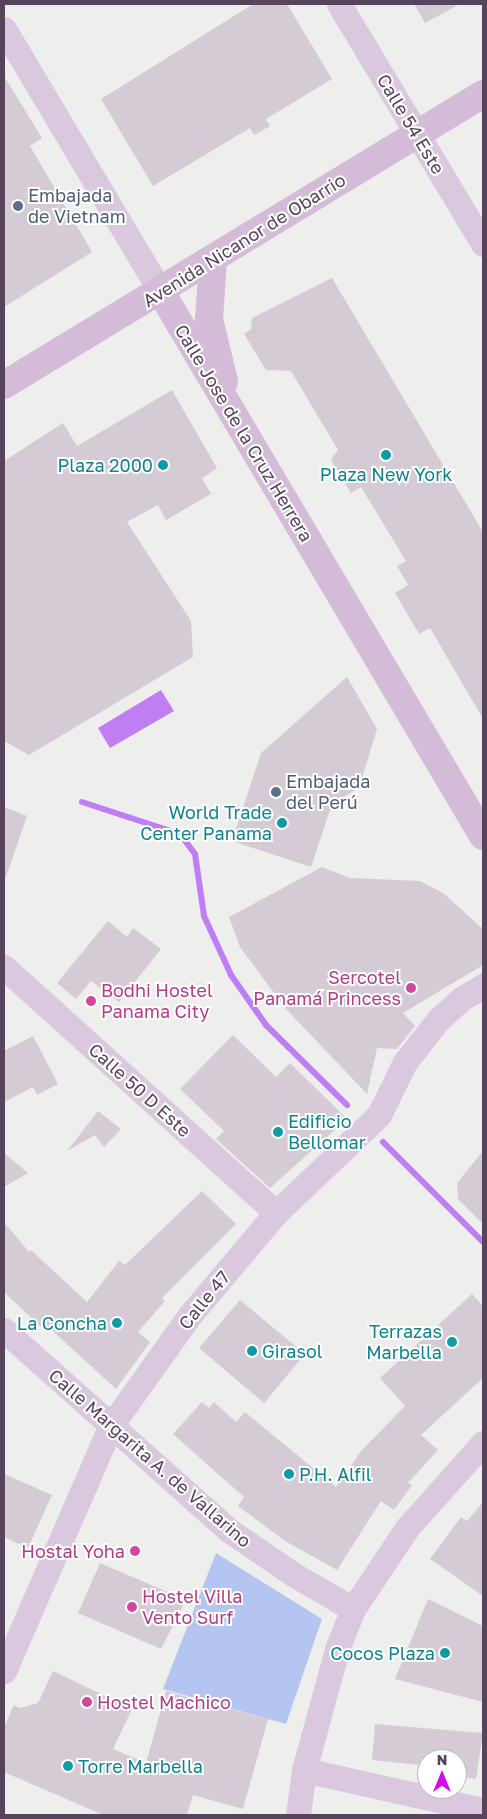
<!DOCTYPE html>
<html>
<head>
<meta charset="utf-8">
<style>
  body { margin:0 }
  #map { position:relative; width:487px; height:1819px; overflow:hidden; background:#eeefec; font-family:"Golos Text",sans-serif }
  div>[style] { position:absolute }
  .green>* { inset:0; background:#b5c5f2 }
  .water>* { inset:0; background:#bf7ef3 }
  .stream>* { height:6px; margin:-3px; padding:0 3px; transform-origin:3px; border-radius:3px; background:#bf7ef3 }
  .building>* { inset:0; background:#d4cbd4 }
  .street>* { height:25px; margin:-12.5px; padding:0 12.5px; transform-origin:12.5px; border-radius:12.5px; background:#dac9de }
  .secondary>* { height:28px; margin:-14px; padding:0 14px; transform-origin:14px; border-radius:14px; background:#d4bcd8 }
  .dots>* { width:14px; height:14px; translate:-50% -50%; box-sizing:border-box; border:2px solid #fff; border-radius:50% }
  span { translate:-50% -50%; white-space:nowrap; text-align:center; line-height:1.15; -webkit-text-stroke:4px #fff; paint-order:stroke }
  .street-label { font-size:18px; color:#57435b }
  .service-label { font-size:18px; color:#4e5e75 }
  .left { translate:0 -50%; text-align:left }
  .culture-label { font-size:18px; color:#0d838f }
  .right { translate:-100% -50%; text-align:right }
  .hotel-label { font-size:18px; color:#b23c85 }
  .frame { position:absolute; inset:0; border:5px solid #57435b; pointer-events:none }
  .north { position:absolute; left:417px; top:1749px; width:50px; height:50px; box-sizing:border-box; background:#fff; border:1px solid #bcb4bd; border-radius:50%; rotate:0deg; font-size:14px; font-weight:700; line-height:20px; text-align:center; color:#57435b }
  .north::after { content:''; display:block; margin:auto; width:18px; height:22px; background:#d709ec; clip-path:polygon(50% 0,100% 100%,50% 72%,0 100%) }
</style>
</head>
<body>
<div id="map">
  <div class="green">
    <div style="clip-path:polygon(216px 1553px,322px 1619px,286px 1724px,163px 1689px)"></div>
  </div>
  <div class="water">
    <div style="clip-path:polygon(161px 690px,174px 711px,110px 748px,98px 728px)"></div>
  </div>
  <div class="stream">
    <div style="left:82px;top:802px;width:103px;rotate:18.1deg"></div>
    <div style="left:180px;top:834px;width:25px;rotate:53deg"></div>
    <div style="left:195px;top:854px;width:63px;rotate:81.7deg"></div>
    <div style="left:204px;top:916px;width:65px;rotate:65.4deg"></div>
    <div style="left:231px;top:975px;width:61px;rotate:55deg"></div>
    <div style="left:266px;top:1025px;width:114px;rotate:44.6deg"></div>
    <div style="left:383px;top:1142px;width:141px;rotate:45deg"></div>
  </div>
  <div class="building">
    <div style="clip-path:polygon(253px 4px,287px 4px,332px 79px,266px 119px,270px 126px,254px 135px,250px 128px,153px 186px,101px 99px)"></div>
    <div style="clip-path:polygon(414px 4px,460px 4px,425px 23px)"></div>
    <div style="clip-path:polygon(4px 76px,42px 138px,30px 146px,92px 252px,4px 307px)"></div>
    <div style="clip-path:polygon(332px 278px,483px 532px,483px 719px,430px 628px,419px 634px,395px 593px,408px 585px,397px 566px,406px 561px,361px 487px,351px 493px,331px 460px,338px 450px,291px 371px,266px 370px,244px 334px,251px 329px,252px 318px)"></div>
    <div style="clip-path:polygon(172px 390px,217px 468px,202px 478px,211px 494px,166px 520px,158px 505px,127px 522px,191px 621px,193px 657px,29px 755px,4px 741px,4px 461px,63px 423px,77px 446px)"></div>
    <div style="clip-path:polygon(347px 677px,377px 729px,359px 788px,332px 804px,311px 867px,232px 841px,261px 753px)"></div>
    <div style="clip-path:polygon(4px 807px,27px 816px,6px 877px,4px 876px)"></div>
    <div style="clip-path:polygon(322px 867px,350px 878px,420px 881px,443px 893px,483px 929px,483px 965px,403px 1013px,415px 1026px,397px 1049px,377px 1048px,367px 1094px,286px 1009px,240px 947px,229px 917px)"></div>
    <div style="clip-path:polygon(108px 921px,127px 937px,133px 928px,161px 949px,119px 1002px,91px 981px,76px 999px,57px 983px)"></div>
    <div style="clip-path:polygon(233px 1035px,276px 1077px,290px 1063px,347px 1119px,270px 1188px,216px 1139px,224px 1131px,180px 1089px)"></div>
    <div style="clip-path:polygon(33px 1036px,58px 1084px,37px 1095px,33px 1087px,4px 1102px,4px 1051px)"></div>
    <div style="clip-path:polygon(98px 1111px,121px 1129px,104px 1147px,95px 1135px,67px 1151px)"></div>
    <div style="clip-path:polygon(483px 1151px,483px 1224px,458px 1199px,457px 1183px)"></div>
    <div style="clip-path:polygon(4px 1153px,28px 1173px,4px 1187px)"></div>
    <div style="clip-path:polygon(202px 1191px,236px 1224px,162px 1298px,165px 1301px,138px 1332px,150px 1342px,116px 1389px,44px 1323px,41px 1327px,4px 1292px,4px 1222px,29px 1252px,31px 1250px,87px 1302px,119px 1261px,125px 1265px)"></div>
    <div style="clip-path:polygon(472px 1294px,483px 1306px,483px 1378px,421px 1435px,438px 1450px,408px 1483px,412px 1485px,394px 1510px,381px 1501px,337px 1570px,285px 1541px,238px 1506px,244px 1497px,173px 1434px,202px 1402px,209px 1408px,214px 1402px,236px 1422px,245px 1412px,336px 1487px,362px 1450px,405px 1406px,380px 1378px)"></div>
    <div style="clip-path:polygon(240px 1300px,305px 1354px,264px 1403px,199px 1348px)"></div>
    <div style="clip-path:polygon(4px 1474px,52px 1495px,28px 1548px,4px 1537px)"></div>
    <div style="clip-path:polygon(483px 1502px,483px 1596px,430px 1559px,461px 1517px,467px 1521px)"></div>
    <div style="clip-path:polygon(100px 1563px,186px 1600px,161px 1649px,78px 1613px)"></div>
    <div style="clip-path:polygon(428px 1599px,483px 1626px,483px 1702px,395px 1679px)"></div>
    <div style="clip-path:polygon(53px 1671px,132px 1709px,113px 1749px,146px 1763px,166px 1691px,268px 1719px,243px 1809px,193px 1795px,187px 1815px,103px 1815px,4px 1772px,4px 1727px,14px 1705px,20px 1708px,38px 1703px)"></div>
    <div style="clip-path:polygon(375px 1724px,483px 1733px,476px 1779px,457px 1776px,457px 1759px,421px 1759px,420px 1765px,372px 1760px)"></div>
  </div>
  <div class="street">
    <div style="left:339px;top:4px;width:280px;rotate:59deg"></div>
    <div style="left:4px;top:29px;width:306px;rotate:59.2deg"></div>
    <div style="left:4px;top:967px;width:367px;rotate:42.1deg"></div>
    <div style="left:4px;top:1330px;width:299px;rotate:41.7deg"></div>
    <div style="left:227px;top:1529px;width:83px;rotate:34.3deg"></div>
    <div style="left:296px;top:1576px;width:66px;rotate:30.1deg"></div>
    <div style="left:4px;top:1671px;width:266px;rotate:-66.5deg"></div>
    <div style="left:110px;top:1427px;width:138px;rotate:-54.5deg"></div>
    <div style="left:190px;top:1315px;width:133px;rotate:-49.9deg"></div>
    <div style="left:276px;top:1213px;width:142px;rotate:-43.6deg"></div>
    <div style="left:379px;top:1115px;width:59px;rotate:-63.9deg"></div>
    <div style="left:405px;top:1062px;width:55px;rotate:-51.7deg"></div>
    <div style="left:439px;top:1019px;width:30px;rotate:-42deg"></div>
    <div style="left:461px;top:999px;width:26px;rotate:-31deg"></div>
    <div style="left:304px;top:1770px;width:183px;rotate:12.6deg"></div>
    <div style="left:298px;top:1815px;width:45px;rotate:-82.4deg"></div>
    <div style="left:304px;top:1770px;width:125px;rotate:-74.7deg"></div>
    <div style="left:337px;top:1649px;width:43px;rotate:-68.2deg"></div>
    <div style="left:353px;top:1609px;width:97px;rotate:-56.3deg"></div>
    <div style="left:407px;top:1528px;width:114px;rotate:-48.2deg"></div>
  </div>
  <div class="secondary">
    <div style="left:213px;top:260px;width:59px;rotate:93.9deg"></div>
    <div style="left:209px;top:319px;width:64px;rotate:76.4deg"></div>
    <div style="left:161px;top:292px;width:632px;rotate:59.38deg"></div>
    <div style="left:4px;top:385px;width:560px;rotate:-31.28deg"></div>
  </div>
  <div class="dots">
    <div style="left:18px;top:206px;background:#5c6f8a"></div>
    <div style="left:386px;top:455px;background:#0f9aa8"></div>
    <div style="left:163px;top:465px;background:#0f9aa8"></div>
    <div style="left:276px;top:792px;background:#5c6f8a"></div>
    <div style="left:282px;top:823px;background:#0f9aa8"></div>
    <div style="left:411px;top:988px;background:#d1479c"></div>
    <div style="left:91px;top:1001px;background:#d1479c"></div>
    <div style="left:278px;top:1132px;background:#0f9aa8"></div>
    <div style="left:117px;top:1323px;background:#0f9aa8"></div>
    <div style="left:452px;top:1342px;background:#0f9aa8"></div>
    <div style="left:252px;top:1351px;background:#0f9aa8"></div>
    <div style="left:289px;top:1474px;background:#0f9aa8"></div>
    <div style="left:135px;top:1551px;background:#d1479c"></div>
    <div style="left:132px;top:1607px;background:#d1479c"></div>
    <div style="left:445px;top:1653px;background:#0f9aa8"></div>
    <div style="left:87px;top:1702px;background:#d1479c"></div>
    <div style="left:68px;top:1766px;background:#0f9aa8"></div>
  </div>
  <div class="street-label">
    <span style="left:411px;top:124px;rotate:59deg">Calle 54 Este</span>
    <span style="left:244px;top:240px;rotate:-32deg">Avenida Nicanor de Obarrio</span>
    <span style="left:244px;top:433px;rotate:59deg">Calle Jose de la Cruz Herrera</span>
    <span style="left:140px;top:1090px;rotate:42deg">Calle 50 D Este</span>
    <span style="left:204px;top:1300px;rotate:-51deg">Calle 47</span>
    <span style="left:150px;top:1458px;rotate:41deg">Calle Margarita A. de Vallarino</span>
  </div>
  <div class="service-label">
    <span class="left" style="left:28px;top:206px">Embajada<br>de Vietnam</span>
    <span class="left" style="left:286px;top:792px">Embajada<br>del Perú</span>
  </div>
  <div class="culture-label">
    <span class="right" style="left:153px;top:465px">Plaza 2000</span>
    <span style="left:386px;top:474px">Plaza New York</span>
    <span class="right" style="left:272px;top:823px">World Trade<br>Center Panama</span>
    <span class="left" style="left:288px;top:1132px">Edificio<br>Bellomar</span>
    <span class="right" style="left:107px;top:1323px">La Concha</span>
    <span class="right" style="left:442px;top:1342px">Terrazas<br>Marbella</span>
    <span class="left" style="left:262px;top:1351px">Girasol</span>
    <span class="left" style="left:299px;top:1474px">P.H. Alfil</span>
    <span class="right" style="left:435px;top:1653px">Cocos Plaza</span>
    <span class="left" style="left:78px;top:1766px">Torre Marbella</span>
  </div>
  <div class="hotel-label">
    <span class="right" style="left:401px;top:988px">Sercotel<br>Panamá Princess</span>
    <span class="left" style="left:101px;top:1001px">Bodhi Hostel<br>Panama City</span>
    <span class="right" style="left:125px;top:1551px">Hostal Yoha</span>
    <span class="left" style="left:142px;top:1607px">Hostel Villa<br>Vento Surf</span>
    <span class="left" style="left:97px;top:1702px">Hostel Machico</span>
  </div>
  <div class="frame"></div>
  <div class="north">N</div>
</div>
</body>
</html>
